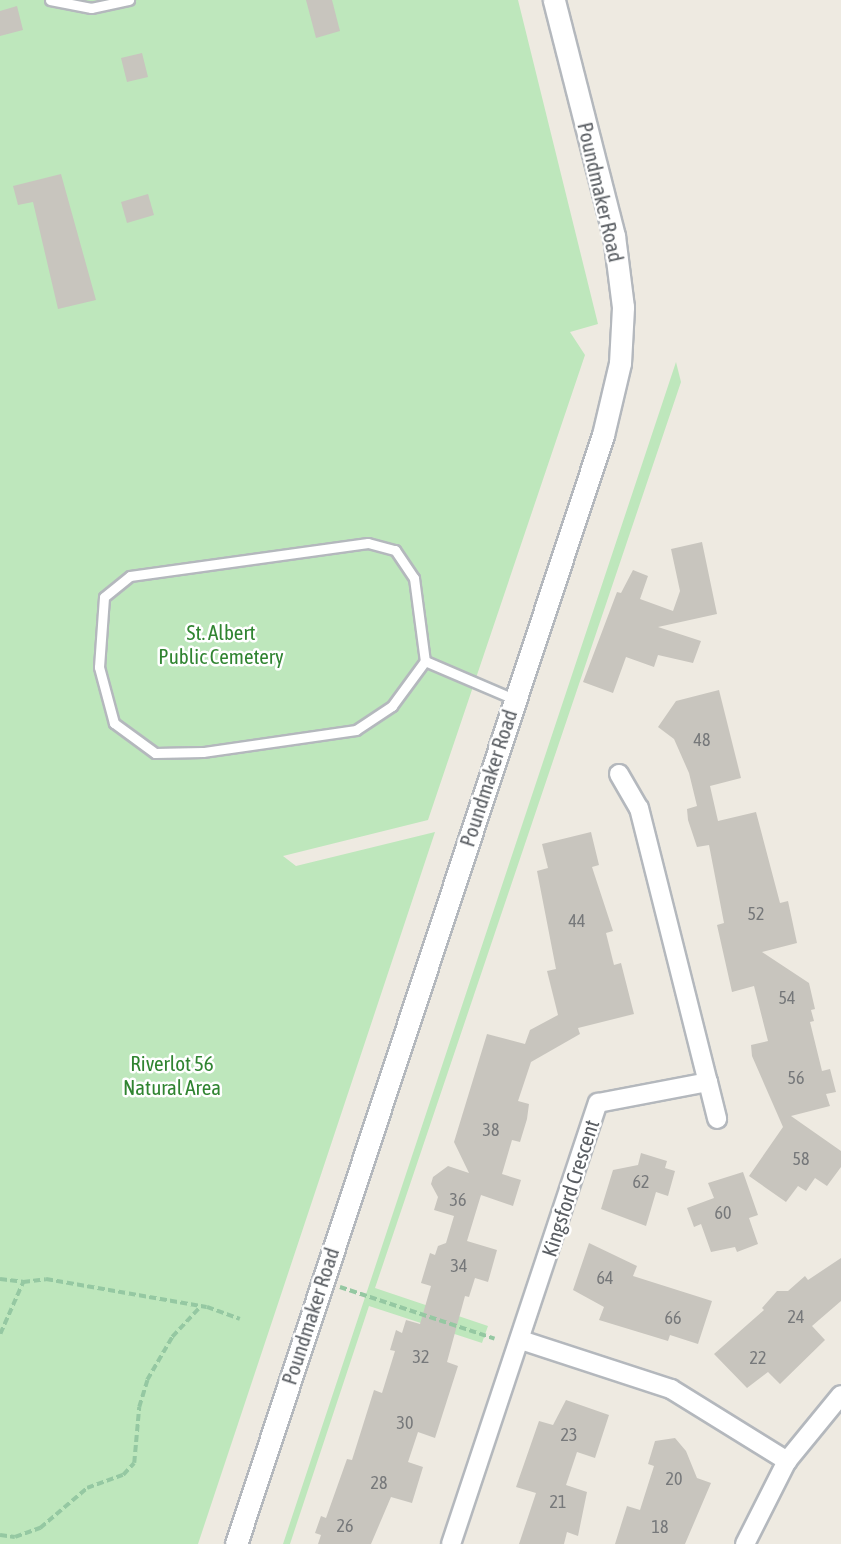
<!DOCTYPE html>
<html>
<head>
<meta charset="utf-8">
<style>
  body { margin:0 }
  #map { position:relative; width:841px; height:1544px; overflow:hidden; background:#eeeae1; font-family:"Asap Condensed",sans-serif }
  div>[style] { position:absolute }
  .green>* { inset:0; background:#bee7bc }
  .building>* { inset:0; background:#c8c5be }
  .path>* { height:3.5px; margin-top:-1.75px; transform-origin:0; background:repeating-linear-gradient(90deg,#95c8a2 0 7px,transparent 0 10.5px) }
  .roads { filter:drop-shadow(2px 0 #b4b8bd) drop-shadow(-2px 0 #b4b8bd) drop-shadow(0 2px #b4b8bd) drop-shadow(0 -2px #b4b8bd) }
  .service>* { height:9px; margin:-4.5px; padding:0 4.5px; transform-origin:4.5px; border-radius:4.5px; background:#fff }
  .minor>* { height:18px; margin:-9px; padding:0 9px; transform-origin:9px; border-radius:9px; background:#fff }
  .tertiary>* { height:21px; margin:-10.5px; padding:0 10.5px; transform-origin:10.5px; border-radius:10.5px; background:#fff }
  span { translate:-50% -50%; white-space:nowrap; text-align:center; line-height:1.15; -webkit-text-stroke:5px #fff; paint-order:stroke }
  .number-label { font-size:18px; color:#76787a }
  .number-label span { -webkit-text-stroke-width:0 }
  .street-label { font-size:21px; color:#5a5e63 }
  .park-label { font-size:21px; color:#308431 }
</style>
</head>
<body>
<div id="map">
  <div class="green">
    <div style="clip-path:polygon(0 0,518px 0,598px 324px,570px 332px,585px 355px,428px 820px,283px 856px,296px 866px,435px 832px,198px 1544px,0 1544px)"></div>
    <div style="clip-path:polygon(676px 362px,681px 382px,375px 1288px,488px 1326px,482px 1343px,369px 1306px,290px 1544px,283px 1544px)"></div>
  </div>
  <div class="building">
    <div style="clip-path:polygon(306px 0,332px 0,340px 31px,316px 38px)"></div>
    <div style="clip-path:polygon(17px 6px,23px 30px,0 36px,0 11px)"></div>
    <div style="clip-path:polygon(142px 53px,148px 77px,127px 82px,121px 58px)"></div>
    <div style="clip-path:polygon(61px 174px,96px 300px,58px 309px,33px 202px,18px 205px,13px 186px)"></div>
    <div style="clip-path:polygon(148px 194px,154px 215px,127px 223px,121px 202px)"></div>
    <div style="clip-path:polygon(702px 542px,717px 614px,658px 627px,701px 641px,693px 663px,658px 655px,654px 667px,626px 657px,613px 693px,583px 682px,617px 592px,621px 593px,633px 570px,648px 576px,640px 599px,673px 611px,680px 591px,671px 549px)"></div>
    <div style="clip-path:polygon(719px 690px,741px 778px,710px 786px,718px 821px,756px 812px,780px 903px,788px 901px,797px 943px,762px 952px,809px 983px,815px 1009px,811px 1010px,814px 1021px,810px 1022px,822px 1071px,830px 1069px,836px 1092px,826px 1094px,830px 1106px,791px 1116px,841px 1151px,841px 1167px,827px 1186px,815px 1178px,806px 1191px,798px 1186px,786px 1202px,749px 1176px,783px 1127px,752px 1056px,751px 1045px,768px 1041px,754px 986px,732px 992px,717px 925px,724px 923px,709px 845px,697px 847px,688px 820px,687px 809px,697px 806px,689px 773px,674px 739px,658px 727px,676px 701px)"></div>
    <div style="clip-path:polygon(591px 832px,599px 865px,592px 867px,613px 931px,606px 933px,614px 965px,621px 963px,634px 1014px,578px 1028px,580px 1034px,531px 1062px,518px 1101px,529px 1104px,527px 1119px,520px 1142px,512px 1140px,502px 1174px,521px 1180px,513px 1206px,481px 1195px,467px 1241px,497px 1250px,488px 1282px,475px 1278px,469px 1297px,465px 1296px,447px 1362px,458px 1366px,435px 1438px,418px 1432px,408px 1462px,423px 1467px,412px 1503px,391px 1497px,371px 1544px,318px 1544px,321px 1535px,315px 1533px,321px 1516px,326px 1518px,347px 1459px,352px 1460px,374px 1390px,382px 1393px,395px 1351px,390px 1350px,396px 1330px,402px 1333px,406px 1320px,420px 1324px,431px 1286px,421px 1283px,430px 1253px,435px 1255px,438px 1246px,446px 1243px,454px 1216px,434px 1210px,438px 1197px,431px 1184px,433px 1177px,448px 1166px,469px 1173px,454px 1142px,487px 1034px,525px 1044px,530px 1030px,558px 1015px,547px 971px,556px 969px,537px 871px,548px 868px,542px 844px)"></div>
    <div style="clip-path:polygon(641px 1153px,667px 1161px,665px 1168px,675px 1171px,668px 1196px,656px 1192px,646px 1226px,601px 1209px,613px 1170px,638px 1165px)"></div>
    <div style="clip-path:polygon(743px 1172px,758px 1215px,749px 1218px,758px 1244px,737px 1252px,735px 1247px,711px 1252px,701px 1224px,694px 1227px,687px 1208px,714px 1198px,708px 1183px)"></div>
    <div style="clip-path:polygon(589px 1243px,637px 1266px,633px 1276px,712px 1301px,698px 1344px,670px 1335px,668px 1341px,599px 1320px,604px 1307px,573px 1290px)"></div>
    <div style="clip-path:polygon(841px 1258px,841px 1301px,812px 1326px,825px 1340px,780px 1384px,768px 1372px,747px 1388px,714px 1354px,764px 1310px,762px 1308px,777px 1291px,788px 1291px,805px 1276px,808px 1280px)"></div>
    <div style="clip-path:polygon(566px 1400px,609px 1415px,595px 1458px,577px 1452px,566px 1485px,587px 1492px,578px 1536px,567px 1532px,564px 1544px,519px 1544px,536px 1493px,516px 1487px,539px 1421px,553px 1425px)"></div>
    <div style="clip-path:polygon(675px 1438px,686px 1451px,697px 1478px,711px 1483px,685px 1544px,615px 1544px,627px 1506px,640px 1510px,654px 1466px,648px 1464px,655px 1441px)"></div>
  </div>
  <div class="path">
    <div style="left:0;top:1279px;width:23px;rotate:7deg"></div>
    <div style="left:340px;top:1287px;width:163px;rotate:18.5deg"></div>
    <div style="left:0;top:1334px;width:57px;rotate:-66.1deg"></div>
    <div style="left:23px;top:1282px;width:23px;rotate:-7deg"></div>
    <div style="left:46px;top:1279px;width:163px;rotate:9.9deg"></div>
    <div style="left:207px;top:1307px;width:35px;rotate:20deg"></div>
    <div style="left:0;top:1535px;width:15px;rotate:8deg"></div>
    <div style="left:15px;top:1537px;width:27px;rotate:-20deg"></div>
    <div style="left:40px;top:1528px;width:62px;rotate:-40.4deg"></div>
    <div style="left:87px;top:1488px;width:38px;rotate:-20deg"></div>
    <div style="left:123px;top:1475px;width:16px;rotate:-47deg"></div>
    <div style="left:134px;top:1463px;width:56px;rotate:-84.9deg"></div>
    <div style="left:139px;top:1407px;width:28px;rotate:-73deg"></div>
    <div style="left:147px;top:1380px;width:50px;rotate:-59.8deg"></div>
    <div style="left:172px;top:1337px;width:42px;rotate:-46.9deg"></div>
  </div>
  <div class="roads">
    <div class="service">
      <div style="left:50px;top:0;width:42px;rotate:11deg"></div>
      <div style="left:91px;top:8px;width:39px;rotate:-12deg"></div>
      <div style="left:425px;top:661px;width:56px;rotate:126.3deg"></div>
      <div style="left:392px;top:706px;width:43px;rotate:146.3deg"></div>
      <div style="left:356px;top:730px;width:155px;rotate:171.8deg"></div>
      <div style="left:203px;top:752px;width:48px;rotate:178.8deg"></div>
      <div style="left:155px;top:753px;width:51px;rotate:-143.8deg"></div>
      <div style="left:114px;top:723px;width:58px;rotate:-105deg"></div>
      <div style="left:99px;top:667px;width:70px;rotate:-85.9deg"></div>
      <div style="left:104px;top:597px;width:33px;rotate:-39deg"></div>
      <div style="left:130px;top:576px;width:240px;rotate:-7.9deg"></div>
      <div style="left:368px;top:543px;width:28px;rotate:15deg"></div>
      <div style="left:395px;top:550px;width:34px;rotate:56deg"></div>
      <div style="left:414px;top:578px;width:84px;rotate:82.5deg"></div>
      <div style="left:425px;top:661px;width:97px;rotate:23.1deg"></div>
    </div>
    <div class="minor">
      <div style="left:619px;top:774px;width:39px;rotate:60deg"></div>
      <div style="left:639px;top:808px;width:283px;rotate:75.9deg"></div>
      <div style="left:521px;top:1340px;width:158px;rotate:18.1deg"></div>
      <div style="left:671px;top:1389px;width:137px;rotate:31.8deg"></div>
      <div style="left:451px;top:1544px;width:465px;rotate:-71.6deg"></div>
      <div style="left:598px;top:1103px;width:112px;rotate:-10.8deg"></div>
      <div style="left:708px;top:1082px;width:38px;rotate:76deg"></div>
      <div style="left:745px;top:1544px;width:93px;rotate:-63.2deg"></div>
      <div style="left:787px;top:1461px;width:85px;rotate:-50.7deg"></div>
    </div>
    <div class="tertiary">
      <div style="left:236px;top:1544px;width:1168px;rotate:-71.69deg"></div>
      <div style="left:603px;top:435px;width:74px;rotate:-76.7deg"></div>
      <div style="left:620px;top:363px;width:56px;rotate:-86.9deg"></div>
      <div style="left:623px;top:307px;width:72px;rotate:-97.2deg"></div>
      <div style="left:614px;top:236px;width:244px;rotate:-104.3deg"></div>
    </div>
  </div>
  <div class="number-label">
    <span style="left:702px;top:740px">48</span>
    <span style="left:756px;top:914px">52</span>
    <span style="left:577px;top:921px">44</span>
    <span style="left:787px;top:998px">54</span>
    <span style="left:796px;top:1078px">56</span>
    <span style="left:491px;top:1130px">38</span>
    <span style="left:801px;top:1159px">58</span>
    <span style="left:641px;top:1182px">62</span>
    <span style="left:458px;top:1200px">36</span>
    <span style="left:723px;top:1213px">60</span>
    <span style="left:459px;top:1266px">34</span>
    <span style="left:605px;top:1278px">64</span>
    <span style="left:796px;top:1317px">24</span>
    <span style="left:673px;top:1318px">66</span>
    <span style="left:421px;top:1357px">32</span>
    <span style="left:758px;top:1358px">22</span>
    <span style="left:405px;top:1423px">30</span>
    <span style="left:569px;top:1435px">23</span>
    <span style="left:674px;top:1479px">20</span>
    <span style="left:379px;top:1483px">28</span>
    <span style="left:558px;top:1502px">21</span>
    <span style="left:345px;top:1526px">26</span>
    <span style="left:660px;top:1527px">18</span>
  </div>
  <div class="street-label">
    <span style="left:601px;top:192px;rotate:77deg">Poundmaker Road</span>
    <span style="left:488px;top:778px;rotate:-72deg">Poundmaker Road</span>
    <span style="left:570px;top:1188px;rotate:-72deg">Kingsford Crescent</span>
    <span style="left:310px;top:1316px;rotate:-72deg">Poundmaker Road</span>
  </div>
  <div class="park-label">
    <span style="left:221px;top:644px">St. Albert<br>Public Cemetery</span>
    <span style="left:172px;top:1075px">Riverlot 56<br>Natural Area</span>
  </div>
</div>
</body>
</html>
